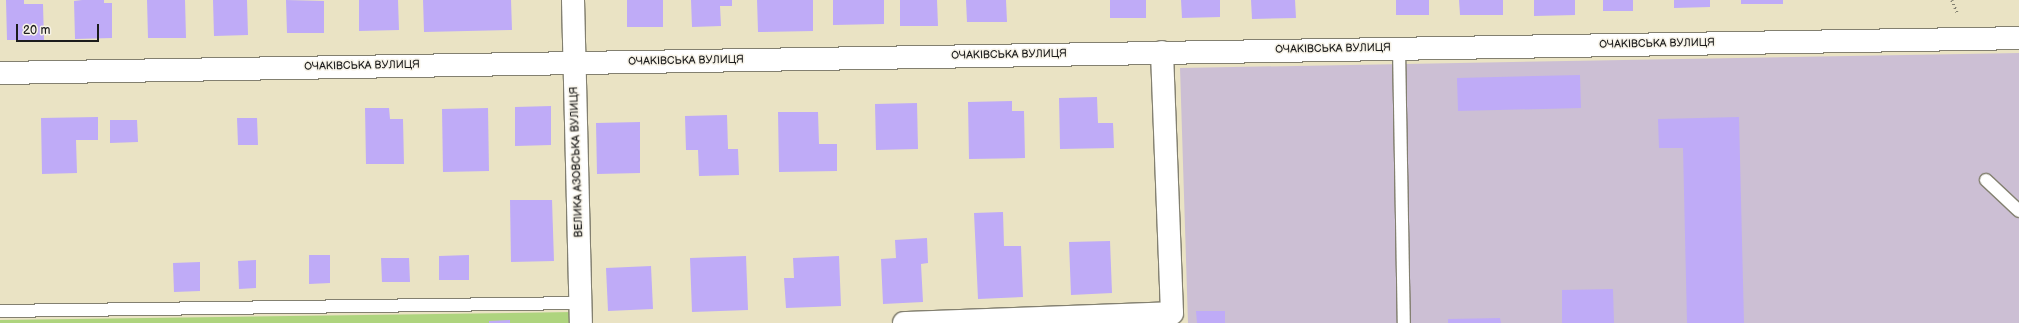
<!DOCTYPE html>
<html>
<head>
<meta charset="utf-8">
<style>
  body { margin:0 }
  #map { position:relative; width:2019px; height:323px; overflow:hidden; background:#eae3c4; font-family:"Balsamiq Sans",sans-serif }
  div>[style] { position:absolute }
  .industrial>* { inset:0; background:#ccbfd4 }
  .green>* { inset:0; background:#aed47e }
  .building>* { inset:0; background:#bfabf7 }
  .path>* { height:2.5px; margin-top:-1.25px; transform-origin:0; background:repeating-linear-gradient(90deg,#838070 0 1px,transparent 0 4px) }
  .roads { filter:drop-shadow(1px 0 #838070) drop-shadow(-1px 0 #838070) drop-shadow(0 1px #838070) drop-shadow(0 -1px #838070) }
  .service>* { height:12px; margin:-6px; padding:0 6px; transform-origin:6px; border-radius:6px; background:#fff }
  .minor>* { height:22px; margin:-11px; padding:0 11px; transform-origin:11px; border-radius:11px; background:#fff }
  span { translate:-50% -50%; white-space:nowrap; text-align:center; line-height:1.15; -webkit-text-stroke:3px #f7f3e8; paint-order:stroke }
  .street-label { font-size:11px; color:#1c1c1c }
  .scale { position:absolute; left:16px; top:24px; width:83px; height:18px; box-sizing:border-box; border:2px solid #1c1c1c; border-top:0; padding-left:5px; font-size:12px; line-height:14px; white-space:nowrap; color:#1c1c1c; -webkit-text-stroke:3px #f7f3e8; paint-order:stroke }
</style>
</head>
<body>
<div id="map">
  <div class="industrial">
    <div style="clip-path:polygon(2019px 53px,2019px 323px,1188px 323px,1180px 68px)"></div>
  </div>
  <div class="green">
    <div style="clip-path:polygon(574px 312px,574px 323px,0 323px,0 320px)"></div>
  </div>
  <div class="building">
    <div style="clip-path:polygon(6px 0,24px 0,24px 4px,43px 4px,44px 40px,7px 40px)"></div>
    <div style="clip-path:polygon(82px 0,104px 0,104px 3px,112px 3px,112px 38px,75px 39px,74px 1px)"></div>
    <div style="clip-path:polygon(147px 0,185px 0,186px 38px,148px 38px)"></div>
    <div style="clip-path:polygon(213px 0,247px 0,248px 35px,214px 36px)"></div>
    <div style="clip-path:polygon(286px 0,324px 1px,324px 33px,287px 33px)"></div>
    <div style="clip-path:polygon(359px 0,398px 0,399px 30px,359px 31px)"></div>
    <div style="clip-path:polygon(423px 0,511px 0,512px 30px,424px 32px)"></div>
    <div style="clip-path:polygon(627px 0,663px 0,663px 27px,627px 27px)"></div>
    <div style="clip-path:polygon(691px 0,732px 0,732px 6px,720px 6px,721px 26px,692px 27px)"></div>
    <div style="clip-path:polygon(757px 0,813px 0,813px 31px,758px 32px)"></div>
    <div style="clip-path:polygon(833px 0,884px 0,884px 24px,833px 25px)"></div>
    <div style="clip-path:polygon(900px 0,937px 0,938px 26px,900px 26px)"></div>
    <div style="clip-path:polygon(966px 0,1006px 0,1007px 22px,967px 22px)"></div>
    <div style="clip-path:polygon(1110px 0,1146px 0,1146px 18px,1110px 18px)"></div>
    <div style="clip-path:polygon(1181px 0,1220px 0,1220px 17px,1182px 18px)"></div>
    <div style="clip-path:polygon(1251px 0,1295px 0,1296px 18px,1252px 19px)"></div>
    <div style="clip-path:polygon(1396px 0,1429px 0,1429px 15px,1396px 15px)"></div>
    <div style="clip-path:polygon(1459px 0,1503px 0,1503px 15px,1460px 15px)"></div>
    <div style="clip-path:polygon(1534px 0,1575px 0,1575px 15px,1534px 16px)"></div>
    <div style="clip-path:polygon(1603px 0,1633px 0,1633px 11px,1603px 11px)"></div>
    <div style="clip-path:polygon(1674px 0,1710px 0,1710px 7px,1674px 8px)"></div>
    <div style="clip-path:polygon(1741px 0,1783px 0,1783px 4px,1741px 4px)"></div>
    <div style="clip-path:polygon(1580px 75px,1581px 108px,1458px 111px,1457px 78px)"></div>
    <div style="clip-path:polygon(1097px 97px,1098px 123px,1113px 123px,1114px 148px,1060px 149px,1059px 98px)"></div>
    <div style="clip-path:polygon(1012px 101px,1012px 111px,1024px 111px,1025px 158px,969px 159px,968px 102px)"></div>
    <div style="clip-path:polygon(917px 103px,918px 149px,876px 150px,875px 104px)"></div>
    <div style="clip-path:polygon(551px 106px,551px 145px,515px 146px,515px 107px)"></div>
    <div style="clip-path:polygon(365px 108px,389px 108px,390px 119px,403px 119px,404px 164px,366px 164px)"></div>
    <div style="clip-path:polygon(488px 108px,489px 171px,443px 172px,442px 109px)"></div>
    <div style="clip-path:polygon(778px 112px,818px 112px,819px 144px,837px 144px,837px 171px,779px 172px)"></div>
    <div style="clip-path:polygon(727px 115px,728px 149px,738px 149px,739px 175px,699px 176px,698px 150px,686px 150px,685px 116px)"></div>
    <div style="clip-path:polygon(98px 117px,98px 140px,76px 140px,77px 173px,42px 174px,41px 118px)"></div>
    <div style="clip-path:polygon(1739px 117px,1744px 323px,1687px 323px,1683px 148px,1659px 148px,1658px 119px)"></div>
    <div style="clip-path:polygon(237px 118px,257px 118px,258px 145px,238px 145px)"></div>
    <div style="clip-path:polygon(110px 120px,137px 120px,138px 142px,110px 143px)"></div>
    <div style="clip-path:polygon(640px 122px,640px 173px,597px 174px,596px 123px)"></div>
    <div style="clip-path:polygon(510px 200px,552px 200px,554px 261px,511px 262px)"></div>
    <div style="clip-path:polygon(1003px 212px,1004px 246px,1021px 246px,1023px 297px,978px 299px,974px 213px)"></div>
    <div style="clip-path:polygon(927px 238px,928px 263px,921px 264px,923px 302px,883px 304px,881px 259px,896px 258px,895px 240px)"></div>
    <div style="clip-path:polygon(1110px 241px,1112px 293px,1071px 295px,1069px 242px)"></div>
    <div style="clip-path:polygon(309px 255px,330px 255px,330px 283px,309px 284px)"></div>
    <div style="clip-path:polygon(469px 255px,469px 280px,439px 280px,439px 256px)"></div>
    <div style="clip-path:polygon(746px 256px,748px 310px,692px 312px,690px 258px)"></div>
    <div style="clip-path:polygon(839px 256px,841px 306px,786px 308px,784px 278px,794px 278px,793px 258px)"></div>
    <div style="clip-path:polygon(381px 258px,409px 258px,410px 282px,382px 282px)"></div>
    <div style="clip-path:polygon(256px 260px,256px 288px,239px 289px,238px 261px)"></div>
    <div style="clip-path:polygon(200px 262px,200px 291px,174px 292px,173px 263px)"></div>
    <div style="clip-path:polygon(651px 266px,653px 309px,608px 311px,606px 268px)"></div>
    <div style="clip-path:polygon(1613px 289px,1614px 323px,1562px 323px,1562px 290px)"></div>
    <div style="clip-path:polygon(1196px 311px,1225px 311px,1225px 323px,1197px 323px)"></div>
    <div style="clip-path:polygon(1500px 318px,1501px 323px,1448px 323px,1448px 319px)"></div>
    <div style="clip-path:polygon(510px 320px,510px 323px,489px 323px,489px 321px)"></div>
  </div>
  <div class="path">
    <div style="left:1952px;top:0;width:15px;rotate:67deg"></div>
  </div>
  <div class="roads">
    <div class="service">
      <div style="left:1399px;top:48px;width:275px;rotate:89deg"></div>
      <div style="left:1986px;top:180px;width:45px;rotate:43.2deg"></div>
      <div style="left:0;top:311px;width:581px;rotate:-0.79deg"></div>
    </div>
    <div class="minor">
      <div style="left:573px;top:0;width:323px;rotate:88.6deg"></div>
      <div style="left:0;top:73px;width:2019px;rotate:-0.99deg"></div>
      <div style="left:904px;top:323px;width:268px;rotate:-2.1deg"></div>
      <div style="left:1172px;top:313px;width:261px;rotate:-92.2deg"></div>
    </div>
  </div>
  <div class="street-label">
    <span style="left:1657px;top:44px;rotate:-1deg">ОЧАКІВСЬКА ВУЛИЦЯ</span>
    <span style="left:1333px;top:49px;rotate:-1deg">ОЧАКІВСЬКА ВУЛИЦЯ</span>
    <span style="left:1009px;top:55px;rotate:-1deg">ОЧАКІВСЬКА ВУЛИЦЯ</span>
    <span style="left:686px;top:61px;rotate:-1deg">ОЧАКІВСЬКА ВУЛИЦЯ</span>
    <span style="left:362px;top:66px;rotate:-1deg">ОЧАКІВСЬКА ВУЛИЦЯ</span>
    <span style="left:577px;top:162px;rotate:-92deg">ВЕЛИКА АЗОВСЬКА ВУЛИЦЯ</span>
  </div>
  <div class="scale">20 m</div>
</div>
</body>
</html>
